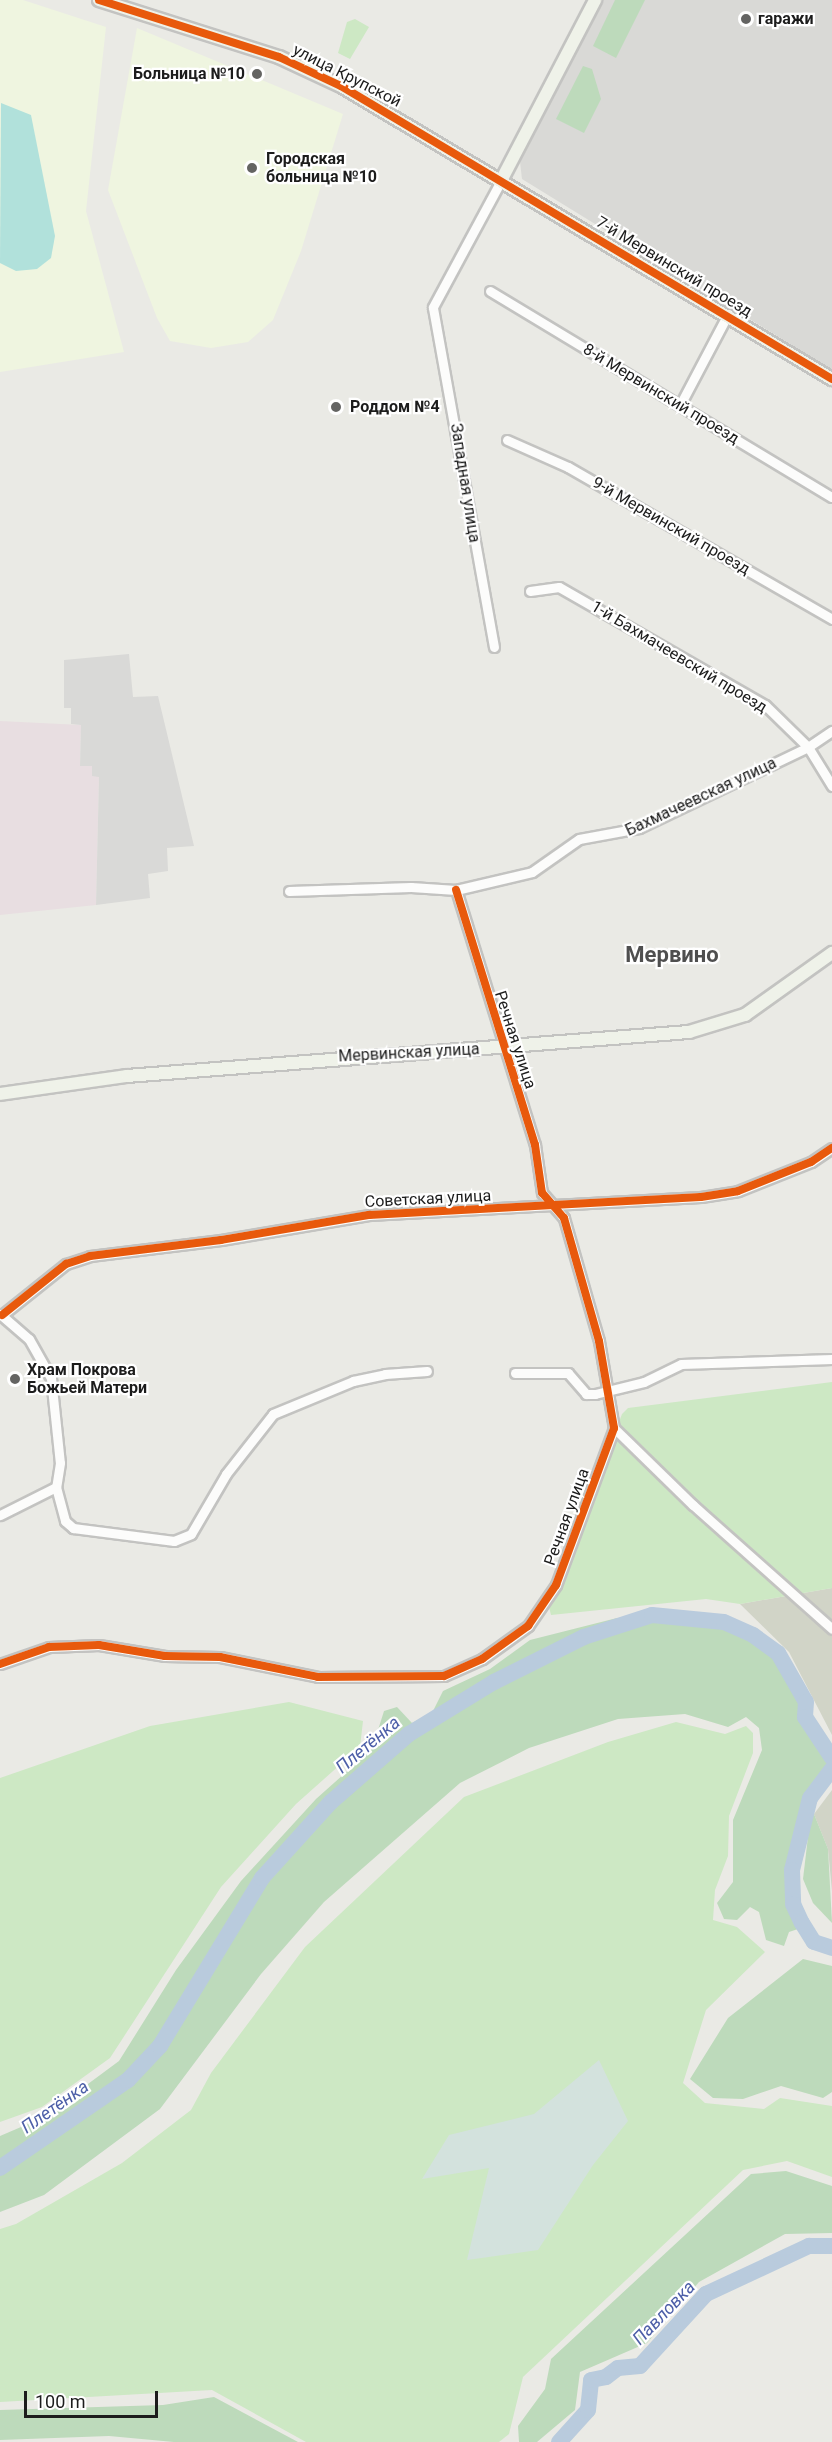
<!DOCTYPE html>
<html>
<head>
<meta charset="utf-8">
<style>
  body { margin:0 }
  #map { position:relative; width:832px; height:2442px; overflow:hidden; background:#eaeae5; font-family:Roboto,sans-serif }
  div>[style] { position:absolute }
  .residential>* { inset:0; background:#d9d9d6 }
  .industrial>* { inset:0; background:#e8dee1 }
  .education>* { inset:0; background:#eff5e0 }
  .construction>* { inset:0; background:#d1d4c7 }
  .grass>* { inset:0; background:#cde8c4 }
  .forest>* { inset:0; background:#bddabb }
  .wetland>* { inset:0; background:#d3e2dd }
  .pitch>* { inset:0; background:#b1e1db }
  .parking>* { inset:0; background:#d9d9d7 }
  .river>* { height:16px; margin:-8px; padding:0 8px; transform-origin:8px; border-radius:8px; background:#b9cbdd }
  .roads { filter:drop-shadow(2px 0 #c3c3c1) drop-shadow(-2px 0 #c3c3c1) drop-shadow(0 2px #c3c3c1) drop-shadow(0 -2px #c3c3c1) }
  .street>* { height:9px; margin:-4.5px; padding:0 4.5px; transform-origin:4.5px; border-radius:4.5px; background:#fcfcfb }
  .secondary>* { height:12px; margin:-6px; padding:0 6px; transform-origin:6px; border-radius:6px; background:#eff2e9 }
  .cycleway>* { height:8px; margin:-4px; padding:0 4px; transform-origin:4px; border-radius:4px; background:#e8590c }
  .dots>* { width:16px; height:16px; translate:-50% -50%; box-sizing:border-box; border:3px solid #fff; border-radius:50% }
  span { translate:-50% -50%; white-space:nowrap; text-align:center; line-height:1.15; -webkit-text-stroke:4.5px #fff; paint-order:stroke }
  .poi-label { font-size:16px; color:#1c1c1c; font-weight:700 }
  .left { translate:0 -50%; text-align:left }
  .right { translate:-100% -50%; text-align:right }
  .street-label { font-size:16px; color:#1c1c1c }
  .water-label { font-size:18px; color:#4d5fa8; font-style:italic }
  .district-label { font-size:22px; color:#4f4f4f; font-weight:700 }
  .scale { position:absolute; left:24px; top:2391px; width:134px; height:27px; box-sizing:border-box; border:3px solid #1c1c1c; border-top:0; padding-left:8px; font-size:18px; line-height:21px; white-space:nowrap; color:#1c1c1c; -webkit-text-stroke:4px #fff; paint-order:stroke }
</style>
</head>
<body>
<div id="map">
  <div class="residential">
    <div style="clip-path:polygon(602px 0,832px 0,832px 370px,522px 179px,520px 162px,531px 134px)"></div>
  </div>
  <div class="industrial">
    <div style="clip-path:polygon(0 721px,81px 725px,80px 766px,92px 766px,99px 776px,96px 905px,0 915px)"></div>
  </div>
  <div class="education">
    <div style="clip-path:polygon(0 0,23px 0,106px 27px,86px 211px,124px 352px,0 372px)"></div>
    <div style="clip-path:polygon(137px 28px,343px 114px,301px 251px,273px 320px,248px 342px,211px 348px,170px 341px,157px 318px,108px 190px)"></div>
  </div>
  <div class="construction">
    <div style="clip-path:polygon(832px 1588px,832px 1735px,789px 1652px,740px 1604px)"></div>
    <div style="clip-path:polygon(832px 1790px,832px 1891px,828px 1849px,814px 1814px)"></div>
  </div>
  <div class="grass">
    <div style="clip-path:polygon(355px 19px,369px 27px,350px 59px,338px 53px,347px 22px)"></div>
    <div style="clip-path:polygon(832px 1382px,832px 1588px,740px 1604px,706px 1599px,551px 1615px,549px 1607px,622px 1414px,628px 1408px)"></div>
    <div style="clip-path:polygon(289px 1702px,363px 1721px,360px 1747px,296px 1804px,221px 1887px,110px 2058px,42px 2107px,0 2122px,0 1778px,150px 1726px)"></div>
    <div style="clip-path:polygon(676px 1722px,725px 1734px,746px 1726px,753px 1733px,753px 1753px,729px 1816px,728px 1856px,715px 1890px,713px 1920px,737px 1927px,765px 1952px,706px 2010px,683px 2083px,705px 2103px,764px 2109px,780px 2098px,832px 2106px,832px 2177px,787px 2161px,743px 2170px,523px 2377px,509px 2434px,499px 2442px,306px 2442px,212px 2390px,0 2402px,0 2229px,16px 2224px,122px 2163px,191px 2110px,211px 2073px,305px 1947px,464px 1797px,608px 1742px)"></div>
  </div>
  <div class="forest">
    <div style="clip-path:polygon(615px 0,645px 0,616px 58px,593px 46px)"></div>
    <div style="clip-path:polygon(583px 66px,592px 69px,601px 99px,584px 133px,556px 119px)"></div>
    <div style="clip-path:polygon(652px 1615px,724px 1622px,753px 1635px,778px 1653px,806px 1702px,805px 1717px,832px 1758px,832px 1769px,810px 1798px,792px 1869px,793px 1904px,804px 1927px,789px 1932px,784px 1946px,766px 1940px,759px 1912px,750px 1907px,737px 1920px,724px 1919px,717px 1903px,733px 1882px,733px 1820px,762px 1750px,759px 1728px,746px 1717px,728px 1727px,685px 1714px,618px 1719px,529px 1748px,460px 1783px,324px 1902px,261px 1974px,160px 2109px,44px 2195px,0 2212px,0 2136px,42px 2118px,119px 2061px,176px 1970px,241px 1881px,316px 1799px,372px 1749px,384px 1711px,397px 1707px,412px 1723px,432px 1713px,443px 1691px,490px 1669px,530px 1640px,617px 1618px,633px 1621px)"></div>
    <div style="clip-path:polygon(814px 1814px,828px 1849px,832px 1923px,813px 1903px,803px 1879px,810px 1820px)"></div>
    <div style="clip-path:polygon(803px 1959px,832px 1966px,832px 2092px,823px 2098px,781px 2086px,743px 2099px,713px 2098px,690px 2079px,728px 2018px)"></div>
    <div style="clip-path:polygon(786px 2171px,832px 2186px,832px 2233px,785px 2234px,699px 2282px,647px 2343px,580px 2372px,575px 2410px,537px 2442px,519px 2442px,518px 2426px,545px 2389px,551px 2359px,751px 2174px)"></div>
    <div style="clip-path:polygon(214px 2397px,298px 2442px,174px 2442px,109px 2436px,0 2440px,0 2410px,163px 2405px)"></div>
  </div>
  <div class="wetland">
    <div style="clip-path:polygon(599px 2060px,628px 2121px,593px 2165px,538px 2250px,467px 2260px,489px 2168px,422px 2179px,449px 2135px,534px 2114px)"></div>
  </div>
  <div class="pitch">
    <div style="clip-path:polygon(1px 103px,31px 115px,55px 236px,51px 258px,37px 269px,16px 271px,0 263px)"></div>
  </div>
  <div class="parking">
    <div style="clip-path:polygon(129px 654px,133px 697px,158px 696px,194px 846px,167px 848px,168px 871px,148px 874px,150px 898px,96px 905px,99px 777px,92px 776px,92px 766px,80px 766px,81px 725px,71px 724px,71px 708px,64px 708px,64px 660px)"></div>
  </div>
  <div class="river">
    <div style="left:832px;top:1769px;width:36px;rotate:127deg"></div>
    <div style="left:810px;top:1798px;width:74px;rotate:104deg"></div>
    <div style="left:792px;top:1870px;width:34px;rotate:88deg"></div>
    <div style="left:793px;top:1904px;width:21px;rotate:65deg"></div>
    <div style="left:802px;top:1923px;width:22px;rotate:58deg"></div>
    <div style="left:814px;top:1942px;width:19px;rotate:18deg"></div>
    <div style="left:0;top:2168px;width:155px;rotate:-34.5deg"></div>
    <div style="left:128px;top:2080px;width:47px;rotate:-46.7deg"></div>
    <div style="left:160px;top:2046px;width:197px;rotate:-58.7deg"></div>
    <div style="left:262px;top:1878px;width:103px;rotate:-47.8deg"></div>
    <div style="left:331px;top:1802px;width:103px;rotate:-41.1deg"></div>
    <div style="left:409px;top:1734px;width:100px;rotate:-31.5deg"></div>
    <div style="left:494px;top:1682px;width:101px;rotate:-26.6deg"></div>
    <div style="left:584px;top:1637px;width:71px;rotate:-17.9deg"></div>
    <div style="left:652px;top:1615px;width:72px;rotate:5.6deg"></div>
    <div style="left:724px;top:1622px;width:32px;rotate:24deg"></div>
    <div style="left:753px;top:1635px;width:31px;rotate:36deg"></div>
    <div style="left:778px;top:1653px;width:56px;rotate:60.3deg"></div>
    <div style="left:806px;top:1702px;width:15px;rotate:94deg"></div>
    <div style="left:805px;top:1717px;width:49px;rotate:56.6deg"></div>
    <div style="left:559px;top:2442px;width:43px;rotate:-47.8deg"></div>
    <div style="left:588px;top:2410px;width:30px;rotate:-84deg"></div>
    <div style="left:591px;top:2380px;width:15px;rotate:-11deg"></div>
    <div style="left:606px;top:2377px;width:15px;rotate:-37deg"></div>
    <div style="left:618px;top:2368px;width:22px;rotate:-5deg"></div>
    <div style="left:640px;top:2366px;width:98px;rotate:-47.5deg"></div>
    <div style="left:706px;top:2294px;width:114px;rotate:-25deg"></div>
    <div style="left:809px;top:2246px;width:23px"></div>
  </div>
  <div class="roads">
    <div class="street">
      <div style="left:490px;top:291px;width:399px;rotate:31.1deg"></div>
      <div style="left:680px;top:405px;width:103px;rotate:-62.2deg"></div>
      <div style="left:507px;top:440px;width:67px;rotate:23.9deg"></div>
      <div style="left:568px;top:467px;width:305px;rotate:29.9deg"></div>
      <div style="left:530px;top:591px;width:29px;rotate:-8deg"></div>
      <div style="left:559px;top:587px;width:237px;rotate:29.8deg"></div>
      <div style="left:765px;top:705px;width:60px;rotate:44.3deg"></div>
      <div style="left:808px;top:747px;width:46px;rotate:58.4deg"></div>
      <div style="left:494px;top:647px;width:345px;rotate:-100.2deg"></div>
      <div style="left:433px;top:307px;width:145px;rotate:-61.7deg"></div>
      <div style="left:289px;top:891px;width:122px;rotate:-1.9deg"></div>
      <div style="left:411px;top:887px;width:45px;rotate:3.8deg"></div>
      <div style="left:456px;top:890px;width:78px;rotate:-13.3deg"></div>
      <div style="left:532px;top:872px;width:57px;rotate:-35.1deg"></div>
      <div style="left:579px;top:839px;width:61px;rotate:-10.4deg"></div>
      <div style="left:639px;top:828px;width:187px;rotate:-25.6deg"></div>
      <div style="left:808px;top:747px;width:29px;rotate:-34deg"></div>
      <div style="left:0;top:1314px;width:38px;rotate:41deg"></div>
      <div style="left:29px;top:1339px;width:45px;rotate:60.6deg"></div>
      <div style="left:51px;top:1378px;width:85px;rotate:84deg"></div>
      <div style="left:60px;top:1463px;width:24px;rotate:99deg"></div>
      <div style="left:56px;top:1487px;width:63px;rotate:153.4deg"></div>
      <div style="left:2px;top:1315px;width:82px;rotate:-38.6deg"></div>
      <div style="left:66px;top:1264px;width:25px;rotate:-18deg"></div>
      <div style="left:90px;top:1256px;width:132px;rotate:-7deg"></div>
      <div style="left:221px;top:1240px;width:150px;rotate:-9.6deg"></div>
      <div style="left:369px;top:1215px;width:332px;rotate:-3.1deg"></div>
      <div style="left:701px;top:1197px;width:37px;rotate:-9deg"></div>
      <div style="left:738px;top:1191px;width:79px;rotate:-21.7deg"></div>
      <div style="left:811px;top:1162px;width:25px;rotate:-34deg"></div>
      <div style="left:515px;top:1373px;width:53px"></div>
      <div style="left:568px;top:1373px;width:28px;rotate:49deg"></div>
      <div style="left:586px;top:1394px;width:9px"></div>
      <div style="left:595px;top:1394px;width:50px;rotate:-13.8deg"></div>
      <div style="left:644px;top:1382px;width:41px;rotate:-25.9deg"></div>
      <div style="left:681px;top:1364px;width:151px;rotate:-1.9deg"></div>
      <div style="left:614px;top:1428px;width:110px;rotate:44.3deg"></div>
      <div style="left:693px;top:1505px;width:186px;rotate:41.7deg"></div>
      <div style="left:56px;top:1487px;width:35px;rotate:75deg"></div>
      <div style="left:65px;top:1521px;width:11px;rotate:41deg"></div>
      <div style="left:73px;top:1528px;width:102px;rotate:7.3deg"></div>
      <div style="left:174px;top:1541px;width:18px;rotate:-22deg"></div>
      <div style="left:191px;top:1534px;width:69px;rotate:-59.7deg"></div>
      <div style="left:226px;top:1474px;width:76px;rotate:-51.9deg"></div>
      <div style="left:273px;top:1414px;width:87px;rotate:-22.4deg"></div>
      <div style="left:353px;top:1381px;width:33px;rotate:-12deg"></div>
      <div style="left:385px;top:1374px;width:42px;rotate:-4.1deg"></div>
      <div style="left:0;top:1664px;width:52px;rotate:-19.1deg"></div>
      <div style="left:49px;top:1647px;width:50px;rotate:-2.3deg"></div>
      <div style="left:99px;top:1645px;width:67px;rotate:9.5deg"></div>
      <div style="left:165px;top:1656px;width:55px;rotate:1deg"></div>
      <div style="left:220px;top:1657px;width:100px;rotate:11.5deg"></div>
      <div style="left:318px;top:1677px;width:126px;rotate:-0.5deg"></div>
      <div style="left:444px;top:1676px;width:42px;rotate:-24.1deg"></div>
      <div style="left:482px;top:1659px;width:57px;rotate:-35.7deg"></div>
      <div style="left:528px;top:1626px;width:50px;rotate:-55.7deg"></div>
      <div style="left:556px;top:1585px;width:167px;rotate:-69.7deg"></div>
      <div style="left:614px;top:1428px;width:88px;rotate:-99.8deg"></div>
      <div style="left:599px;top:1341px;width:128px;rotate:-105.9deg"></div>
      <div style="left:564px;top:1218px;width:33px;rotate:-131deg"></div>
      <div style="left:542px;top:1193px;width:49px;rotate:-98.3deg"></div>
      <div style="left:535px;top:1145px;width:267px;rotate:-107.2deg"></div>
    </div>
    <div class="secondary">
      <div style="left:99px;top:0;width:189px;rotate:17.6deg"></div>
      <div style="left:279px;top:57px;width:68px;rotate:25.1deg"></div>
      <div style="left:341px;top:86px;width:572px;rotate:30.83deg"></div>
      <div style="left:502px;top:179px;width:202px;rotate:-62.5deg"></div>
      <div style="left:0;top:1094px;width:128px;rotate:-8.1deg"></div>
      <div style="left:127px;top:1076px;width:564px;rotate:-4.48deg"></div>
      <div style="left:689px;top:1032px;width:59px;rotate:-16.9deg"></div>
      <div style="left:745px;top:1015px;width:107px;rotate:-35.5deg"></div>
    </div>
  </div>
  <div class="cycleway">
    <div style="left:99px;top:0;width:189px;rotate:17.6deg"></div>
    <div style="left:279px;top:57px;width:68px;rotate:25.1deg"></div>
    <div style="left:341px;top:86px;width:572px;rotate:30.83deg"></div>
    <div style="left:2px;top:1315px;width:82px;rotate:-38.6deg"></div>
    <div style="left:66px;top:1264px;width:25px;rotate:-18deg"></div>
    <div style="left:90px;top:1256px;width:132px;rotate:-7deg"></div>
    <div style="left:221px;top:1240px;width:150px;rotate:-9.6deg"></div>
    <div style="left:369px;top:1215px;width:332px;rotate:-3.1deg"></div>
    <div style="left:701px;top:1197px;width:37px;rotate:-9deg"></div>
    <div style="left:738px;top:1191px;width:79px;rotate:-21.7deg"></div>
    <div style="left:811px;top:1162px;width:25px;rotate:-34deg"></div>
    <div style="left:0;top:1664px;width:52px;rotate:-19.1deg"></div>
    <div style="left:49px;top:1647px;width:50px;rotate:-2.3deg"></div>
    <div style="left:99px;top:1645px;width:67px;rotate:9.5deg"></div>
    <div style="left:165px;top:1656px;width:55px;rotate:1deg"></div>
    <div style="left:220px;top:1657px;width:100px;rotate:11.5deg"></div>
    <div style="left:318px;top:1677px;width:126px;rotate:-0.5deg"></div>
    <div style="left:444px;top:1676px;width:42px;rotate:-24.1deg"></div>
    <div style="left:482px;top:1659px;width:57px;rotate:-35.7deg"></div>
    <div style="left:528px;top:1626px;width:50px;rotate:-55.7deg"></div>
    <div style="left:556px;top:1585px;width:167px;rotate:-69.7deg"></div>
    <div style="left:614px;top:1428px;width:88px;rotate:-99.8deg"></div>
    <div style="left:599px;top:1341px;width:128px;rotate:-105.9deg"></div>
    <div style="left:564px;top:1218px;width:33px;rotate:-131deg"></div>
    <div style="left:542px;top:1193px;width:49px;rotate:-98.3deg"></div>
    <div style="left:535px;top:1145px;width:267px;rotate:-107.2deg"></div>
  </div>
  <div class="dots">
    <div style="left:746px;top:19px;background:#646462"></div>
    <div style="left:257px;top:74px;background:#646462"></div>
    <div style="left:252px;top:168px;background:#646462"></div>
    <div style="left:336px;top:407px;background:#646462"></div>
    <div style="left:15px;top:1379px;background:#646462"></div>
  </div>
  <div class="poi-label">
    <span class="left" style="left:758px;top:19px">гаражи</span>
    <span class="right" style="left:245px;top:74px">Больница №10</span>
    <span class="left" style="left:266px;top:168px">Городская<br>больница №10</span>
    <span class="left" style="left:350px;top:407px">Роддом №4</span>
    <span class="left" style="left:27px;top:1379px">Храм Покрова<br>Божьей Матери</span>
  </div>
  <div class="street-label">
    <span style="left:347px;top:76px;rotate:27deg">улица Крупской</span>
    <span style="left:674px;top:267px;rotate:31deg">7-й Мервинский проезд</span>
    <span style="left:661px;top:394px;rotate:31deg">8-й Мервинский проезд</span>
    <span style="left:465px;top:483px;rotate:81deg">Западная улица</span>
    <span style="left:671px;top:526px;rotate:30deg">9-й Мервинский проезд</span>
    <span style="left:679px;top:657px;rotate:31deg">1-й Бахмачеевский проезд</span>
    <span style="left:701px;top:797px;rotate:-25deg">Бахмачеевская улица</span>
    <span style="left:515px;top:1040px;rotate:72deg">Речная улица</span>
    <span style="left:409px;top:1053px;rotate:-3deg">Мервинская улица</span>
    <span style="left:428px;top:1199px;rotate:-3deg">Советская улица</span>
    <span style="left:567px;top:1517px;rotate:-70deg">Речная улица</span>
  </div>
  <div class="water-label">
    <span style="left:368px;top:1745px;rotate:-40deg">Плетёнка</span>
    <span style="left:55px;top:2107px;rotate:-35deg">Плетёнка</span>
    <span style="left:664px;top:2313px;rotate:-46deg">Павловка</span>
  </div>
  <div class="district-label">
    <span style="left:672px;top:955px">Мервино</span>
  </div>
  <div class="scale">100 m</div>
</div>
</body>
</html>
